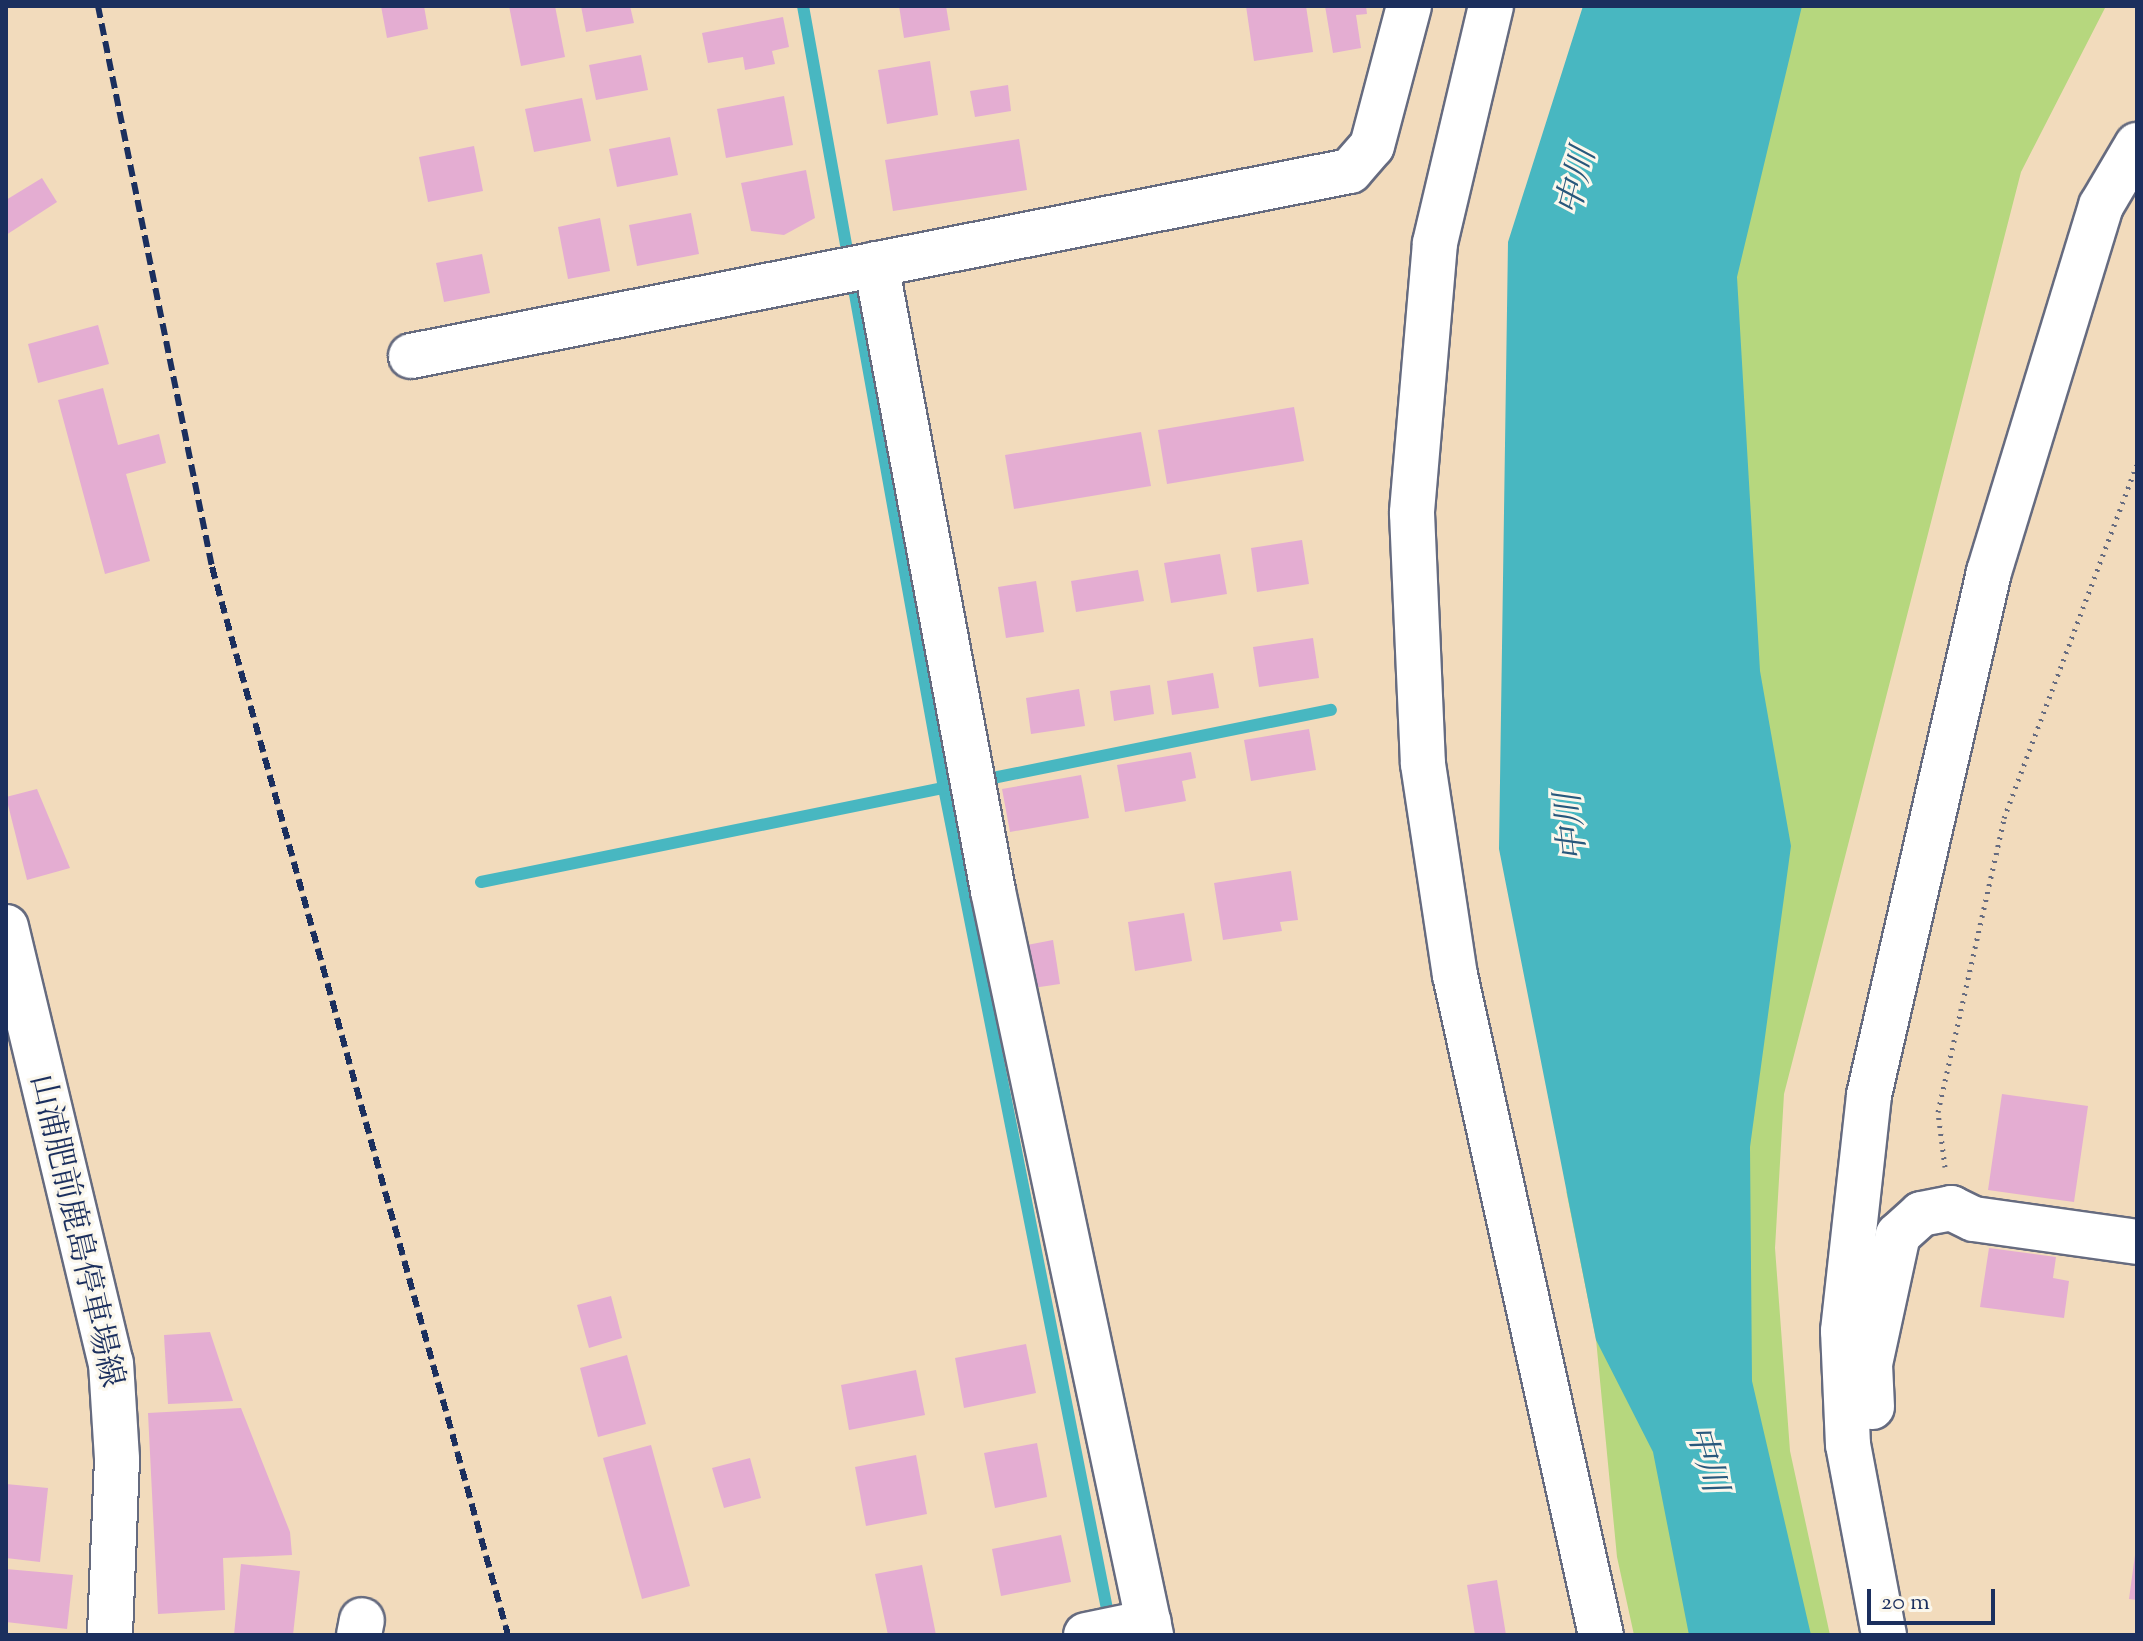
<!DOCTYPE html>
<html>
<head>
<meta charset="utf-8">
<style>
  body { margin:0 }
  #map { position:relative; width:2143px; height:1641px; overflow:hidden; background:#f2dbbc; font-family:"Sorts Mill Goudy","Noto Serif JP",serif }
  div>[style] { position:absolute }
  .green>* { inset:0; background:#b6d77e }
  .water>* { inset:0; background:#48b7c1 }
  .stream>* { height:12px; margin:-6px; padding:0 6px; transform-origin:6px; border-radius:6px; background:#48b7c1 }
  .building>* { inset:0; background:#e4add2 }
  .path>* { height:5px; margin-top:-2.5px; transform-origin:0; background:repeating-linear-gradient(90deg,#666b7f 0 2px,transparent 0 8px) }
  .roads { filter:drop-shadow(2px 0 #666b7f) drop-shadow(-2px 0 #666b7f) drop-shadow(0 2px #666b7f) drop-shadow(0 -2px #666b7f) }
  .street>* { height:44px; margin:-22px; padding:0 22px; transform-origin:22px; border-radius:22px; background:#fff }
  .secondary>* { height:44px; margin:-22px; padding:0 22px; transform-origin:22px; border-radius:22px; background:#fff }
  .rail>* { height:6px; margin-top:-3px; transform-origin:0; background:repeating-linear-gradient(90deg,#1b2f5e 0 12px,transparent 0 18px) }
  span { translate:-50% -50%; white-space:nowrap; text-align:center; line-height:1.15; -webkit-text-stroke:6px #fbf7ec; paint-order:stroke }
  .street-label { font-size:32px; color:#1b2f5e }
  .water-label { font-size:34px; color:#28587c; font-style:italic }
  .frame { position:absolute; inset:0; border:8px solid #1b2f5e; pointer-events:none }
  .scale { position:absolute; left:1867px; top:1589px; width:128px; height:36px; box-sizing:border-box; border:4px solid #1b2f5e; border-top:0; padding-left:10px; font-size:24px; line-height:28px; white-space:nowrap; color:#1b2f5e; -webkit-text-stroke:6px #fbf7ec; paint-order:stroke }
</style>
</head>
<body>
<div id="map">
  <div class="green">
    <div style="clip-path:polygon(1674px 6px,2106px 6px,2021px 172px,1784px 1094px,1775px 1248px,1790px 1451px,1830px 1635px,1778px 1635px,1712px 1384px)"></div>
    <div style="clip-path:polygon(1566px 1190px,1672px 1429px,1723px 1635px,1634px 1635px,1617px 1557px,1596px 1339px)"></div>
  </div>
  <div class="water">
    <div style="clip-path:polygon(1583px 6px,1802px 6px,1737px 277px,1760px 671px,1791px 846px,1750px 1147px,1752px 1381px,1811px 1635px,1689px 1635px,1653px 1452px,1596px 1340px,1499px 849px,1508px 242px)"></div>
  </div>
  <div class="stream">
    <div style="left:803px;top:6px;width:795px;rotate:79.78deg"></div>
    <div style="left:944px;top:788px;width:852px;rotate:78.77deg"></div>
    <div style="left:978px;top:781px;width:360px;rotate:-11.4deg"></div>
    <div style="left:481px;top:882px;width:482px;rotate:-11.5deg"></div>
  </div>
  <div class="building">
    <div style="clip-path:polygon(381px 6px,424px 6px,428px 29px,387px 38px)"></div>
    <div style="clip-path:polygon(509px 6px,555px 6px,565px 57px,521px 66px)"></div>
    <div style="clip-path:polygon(581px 6px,630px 6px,634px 23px,586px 32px)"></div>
    <div style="clip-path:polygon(899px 6px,946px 6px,950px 30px,904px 38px)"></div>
    <div style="clip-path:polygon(1246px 6px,1306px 6px,1313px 52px,1254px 61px)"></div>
    <div style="clip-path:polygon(1325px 6px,1366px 6px,1367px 14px,1356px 15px,1361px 48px,1333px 53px)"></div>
    <div style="clip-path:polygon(783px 17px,789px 47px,772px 51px,775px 64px,745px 70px,743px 57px,708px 63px,702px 33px)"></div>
    <div style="clip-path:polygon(641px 55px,648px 90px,596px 100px,589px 65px)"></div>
    <div style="clip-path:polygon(930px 61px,938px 115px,887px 124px,878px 70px)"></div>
    <div style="clip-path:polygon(1008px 85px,1011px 111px,975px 117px,970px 91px)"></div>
    <div style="clip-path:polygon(784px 96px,793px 145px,726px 158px,717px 109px)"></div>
    <div style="clip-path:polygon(582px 98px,591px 141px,534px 152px,525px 109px)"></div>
    <div style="clip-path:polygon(670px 137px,678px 175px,617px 187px,609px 149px)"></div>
    <div style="clip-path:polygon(1019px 139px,1027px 190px,893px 211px,885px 160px)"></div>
    <div style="clip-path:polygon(474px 146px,483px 191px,428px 202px,419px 157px)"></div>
    <div style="clip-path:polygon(806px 170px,815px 218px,784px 235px,751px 231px,741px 183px)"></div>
    <div style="clip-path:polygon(42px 178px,57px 202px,6px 235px,6px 200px)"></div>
    <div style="clip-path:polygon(691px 213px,699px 254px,637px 266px,629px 225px)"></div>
    <div style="clip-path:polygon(600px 218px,610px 271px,568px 279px,558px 227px)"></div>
    <div style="clip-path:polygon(482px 254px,490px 293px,444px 302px,436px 263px)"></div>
    <div style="clip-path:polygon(98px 325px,109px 364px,38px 383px,28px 344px)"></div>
    <div style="clip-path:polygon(103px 388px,118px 445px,159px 434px,166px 463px,126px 474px,150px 561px,105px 574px,58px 400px)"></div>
    <div style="clip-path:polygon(1294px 407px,1304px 461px,1167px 484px,1158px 430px)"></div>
    <div style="clip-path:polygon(1141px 432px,1151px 486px,1014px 509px,1005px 455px)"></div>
    <div style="clip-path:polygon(1302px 540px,1309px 584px,1257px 592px,1251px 548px)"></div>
    <div style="clip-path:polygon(1220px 554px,1227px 594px,1171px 603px,1164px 563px)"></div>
    <div style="clip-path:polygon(1138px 570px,1144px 601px,1076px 612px,1071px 581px)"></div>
    <div style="clip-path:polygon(1036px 581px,1044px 632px,1006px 638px,998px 587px)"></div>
    <div style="clip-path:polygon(1313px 638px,1319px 678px,1259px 687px,1253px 647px)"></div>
    <div style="clip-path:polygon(1213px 673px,1219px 708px,1172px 715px,1167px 681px)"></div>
    <div style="clip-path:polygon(1150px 685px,1154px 714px,1114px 721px,1110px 691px)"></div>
    <div style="clip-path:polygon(1079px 689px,1085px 726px,1031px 734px,1026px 698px)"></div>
    <div style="clip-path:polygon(1309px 729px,1316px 770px,1251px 781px,1244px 740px)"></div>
    <div style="clip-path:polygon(1191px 752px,1196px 778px,1182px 781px,1186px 801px,1125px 812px,1117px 765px)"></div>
    <div style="clip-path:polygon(1081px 775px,1089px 818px,1010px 832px,1002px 789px)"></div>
    <div style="clip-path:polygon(37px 789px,70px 868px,27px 880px,6px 797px)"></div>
    <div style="clip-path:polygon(1291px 871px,1298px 920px,1280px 922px,1282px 931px,1223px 940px,1214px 883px)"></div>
    <div style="clip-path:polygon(1184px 913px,1192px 961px,1135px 971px,1128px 922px)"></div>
    <div style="clip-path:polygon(1053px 940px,1060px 984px,1033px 988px,1027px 945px)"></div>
    <div style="clip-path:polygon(2002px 1094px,2088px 1106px,2074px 1202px,1988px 1190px)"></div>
    <div style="clip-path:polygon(1989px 1248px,2056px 1257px,2053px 1278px,2069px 1281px,2064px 1318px,1980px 1307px)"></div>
    <div style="clip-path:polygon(611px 1296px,622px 1338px,589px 1348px,577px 1305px)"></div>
    <div style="clip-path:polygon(210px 1332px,233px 1401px,168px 1404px,164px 1335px)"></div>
    <div style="clip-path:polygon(1026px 1344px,1036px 1393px,964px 1408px,955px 1358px)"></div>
    <div style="clip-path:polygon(627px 1355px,646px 1424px,598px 1437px,580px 1368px)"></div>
    <div style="clip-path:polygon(916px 1370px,925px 1415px,849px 1430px,841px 1385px)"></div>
    <div style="clip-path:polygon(241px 1408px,290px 1532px,292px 1555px,223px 1558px,225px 1610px,158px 1614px,148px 1413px)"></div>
    <div style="clip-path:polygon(1037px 1443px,1047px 1497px,995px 1508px,984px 1453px)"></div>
    <div style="clip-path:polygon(651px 1445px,690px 1586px,642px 1599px,603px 1458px)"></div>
    <div style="clip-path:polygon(916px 1455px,927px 1514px,866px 1526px,855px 1467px)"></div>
    <div style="clip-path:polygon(750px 1458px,761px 1498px,724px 1508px,712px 1468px)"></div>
    <div style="clip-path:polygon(6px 1484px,48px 1488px,40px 1562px,6px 1558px)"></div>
    <div style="clip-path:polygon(1061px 1535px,1071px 1582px,1001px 1596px,992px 1549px)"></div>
    <div style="clip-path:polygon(2135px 1555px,2137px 1555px,2137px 1600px,2129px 1599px)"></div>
    <div style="clip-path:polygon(241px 1564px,300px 1571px,293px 1635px,234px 1635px)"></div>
    <div style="clip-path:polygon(922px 1565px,936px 1635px,888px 1635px,875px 1574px)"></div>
    <div style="clip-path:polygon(6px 1569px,73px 1575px,67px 1629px,6px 1622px)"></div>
    <div style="clip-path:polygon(1497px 1580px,1506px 1635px,1475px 1635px,1467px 1585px)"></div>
  </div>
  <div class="path">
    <div style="left:1945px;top:1167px;width:55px;rotate:-97.3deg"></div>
    <div style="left:1938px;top:1112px;width:301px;rotate:-77.3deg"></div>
    <div style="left:2004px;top:818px;width:377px;rotate:-69.4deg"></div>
  </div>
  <div class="roads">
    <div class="street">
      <div style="left:1491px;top:6px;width:244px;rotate:103.3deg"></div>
      <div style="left:1435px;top:243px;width:271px;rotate:94.9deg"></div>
      <div style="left:1412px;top:513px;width:251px;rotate:87.5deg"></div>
      <div style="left:1423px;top:764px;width:213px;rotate:81.4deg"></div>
      <div style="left:1455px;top:975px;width:676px;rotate:77.53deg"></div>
      <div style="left:876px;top:264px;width:638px;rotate:79.43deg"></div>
      <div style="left:993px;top:891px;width:761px;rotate:78.01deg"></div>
      <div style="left:411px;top:356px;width:957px;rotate:-11.15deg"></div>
      <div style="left:1350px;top:171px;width:33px;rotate:-49deg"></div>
      <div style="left:1372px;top:146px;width:145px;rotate:-75.2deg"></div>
      <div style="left:1872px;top:1407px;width:43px;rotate:-92.7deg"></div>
      <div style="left:1870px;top:1364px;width:132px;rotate:-77.8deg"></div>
      <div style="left:1898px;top:1235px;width:31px;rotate:-42deg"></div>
      <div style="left:1921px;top:1214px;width:31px;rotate:-11deg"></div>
      <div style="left:1951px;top:1208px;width:25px;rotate:26deg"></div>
      <div style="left:1974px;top:1219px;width:165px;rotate:8deg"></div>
      <div style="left:359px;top:1635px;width:15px;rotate:-79deg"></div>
      <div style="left:1086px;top:1635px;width:64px;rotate:-11.7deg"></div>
      <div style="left:1884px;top:1635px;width:193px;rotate:-100.7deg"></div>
      <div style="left:1848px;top:1445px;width:114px;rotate:-92.5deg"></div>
      <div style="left:1843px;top:1331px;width:237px;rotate:-83.7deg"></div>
      <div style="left:1869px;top:1095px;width:537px;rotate:-77.08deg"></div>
      <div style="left:1989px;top:572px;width:383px;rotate:-73deg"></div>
      <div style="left:2101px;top:206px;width:71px;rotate:-59.5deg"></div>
    </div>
    <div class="secondary">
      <div style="left:6px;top:927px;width:448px;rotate:76.5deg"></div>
      <div style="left:111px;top:1363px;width:96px;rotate:86.4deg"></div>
      <div style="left:117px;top:1459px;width:176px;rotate:92.3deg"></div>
    </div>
  </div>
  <div class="rail">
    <div style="left:98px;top:6px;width:572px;rotate:78.51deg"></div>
    <div style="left:212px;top:567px;width:1108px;rotate:74.51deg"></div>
  </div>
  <div class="street-label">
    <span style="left:75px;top:1231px;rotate:77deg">山浦肥前鹿島停車場線</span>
  </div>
  <div class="water-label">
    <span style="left:1578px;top:182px;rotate:-76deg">中川</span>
    <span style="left:1573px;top:827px;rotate:-96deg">中川</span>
    <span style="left:1705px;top:1459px;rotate:74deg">中川</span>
  </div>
  <div class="frame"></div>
  <div class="scale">20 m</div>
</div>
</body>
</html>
